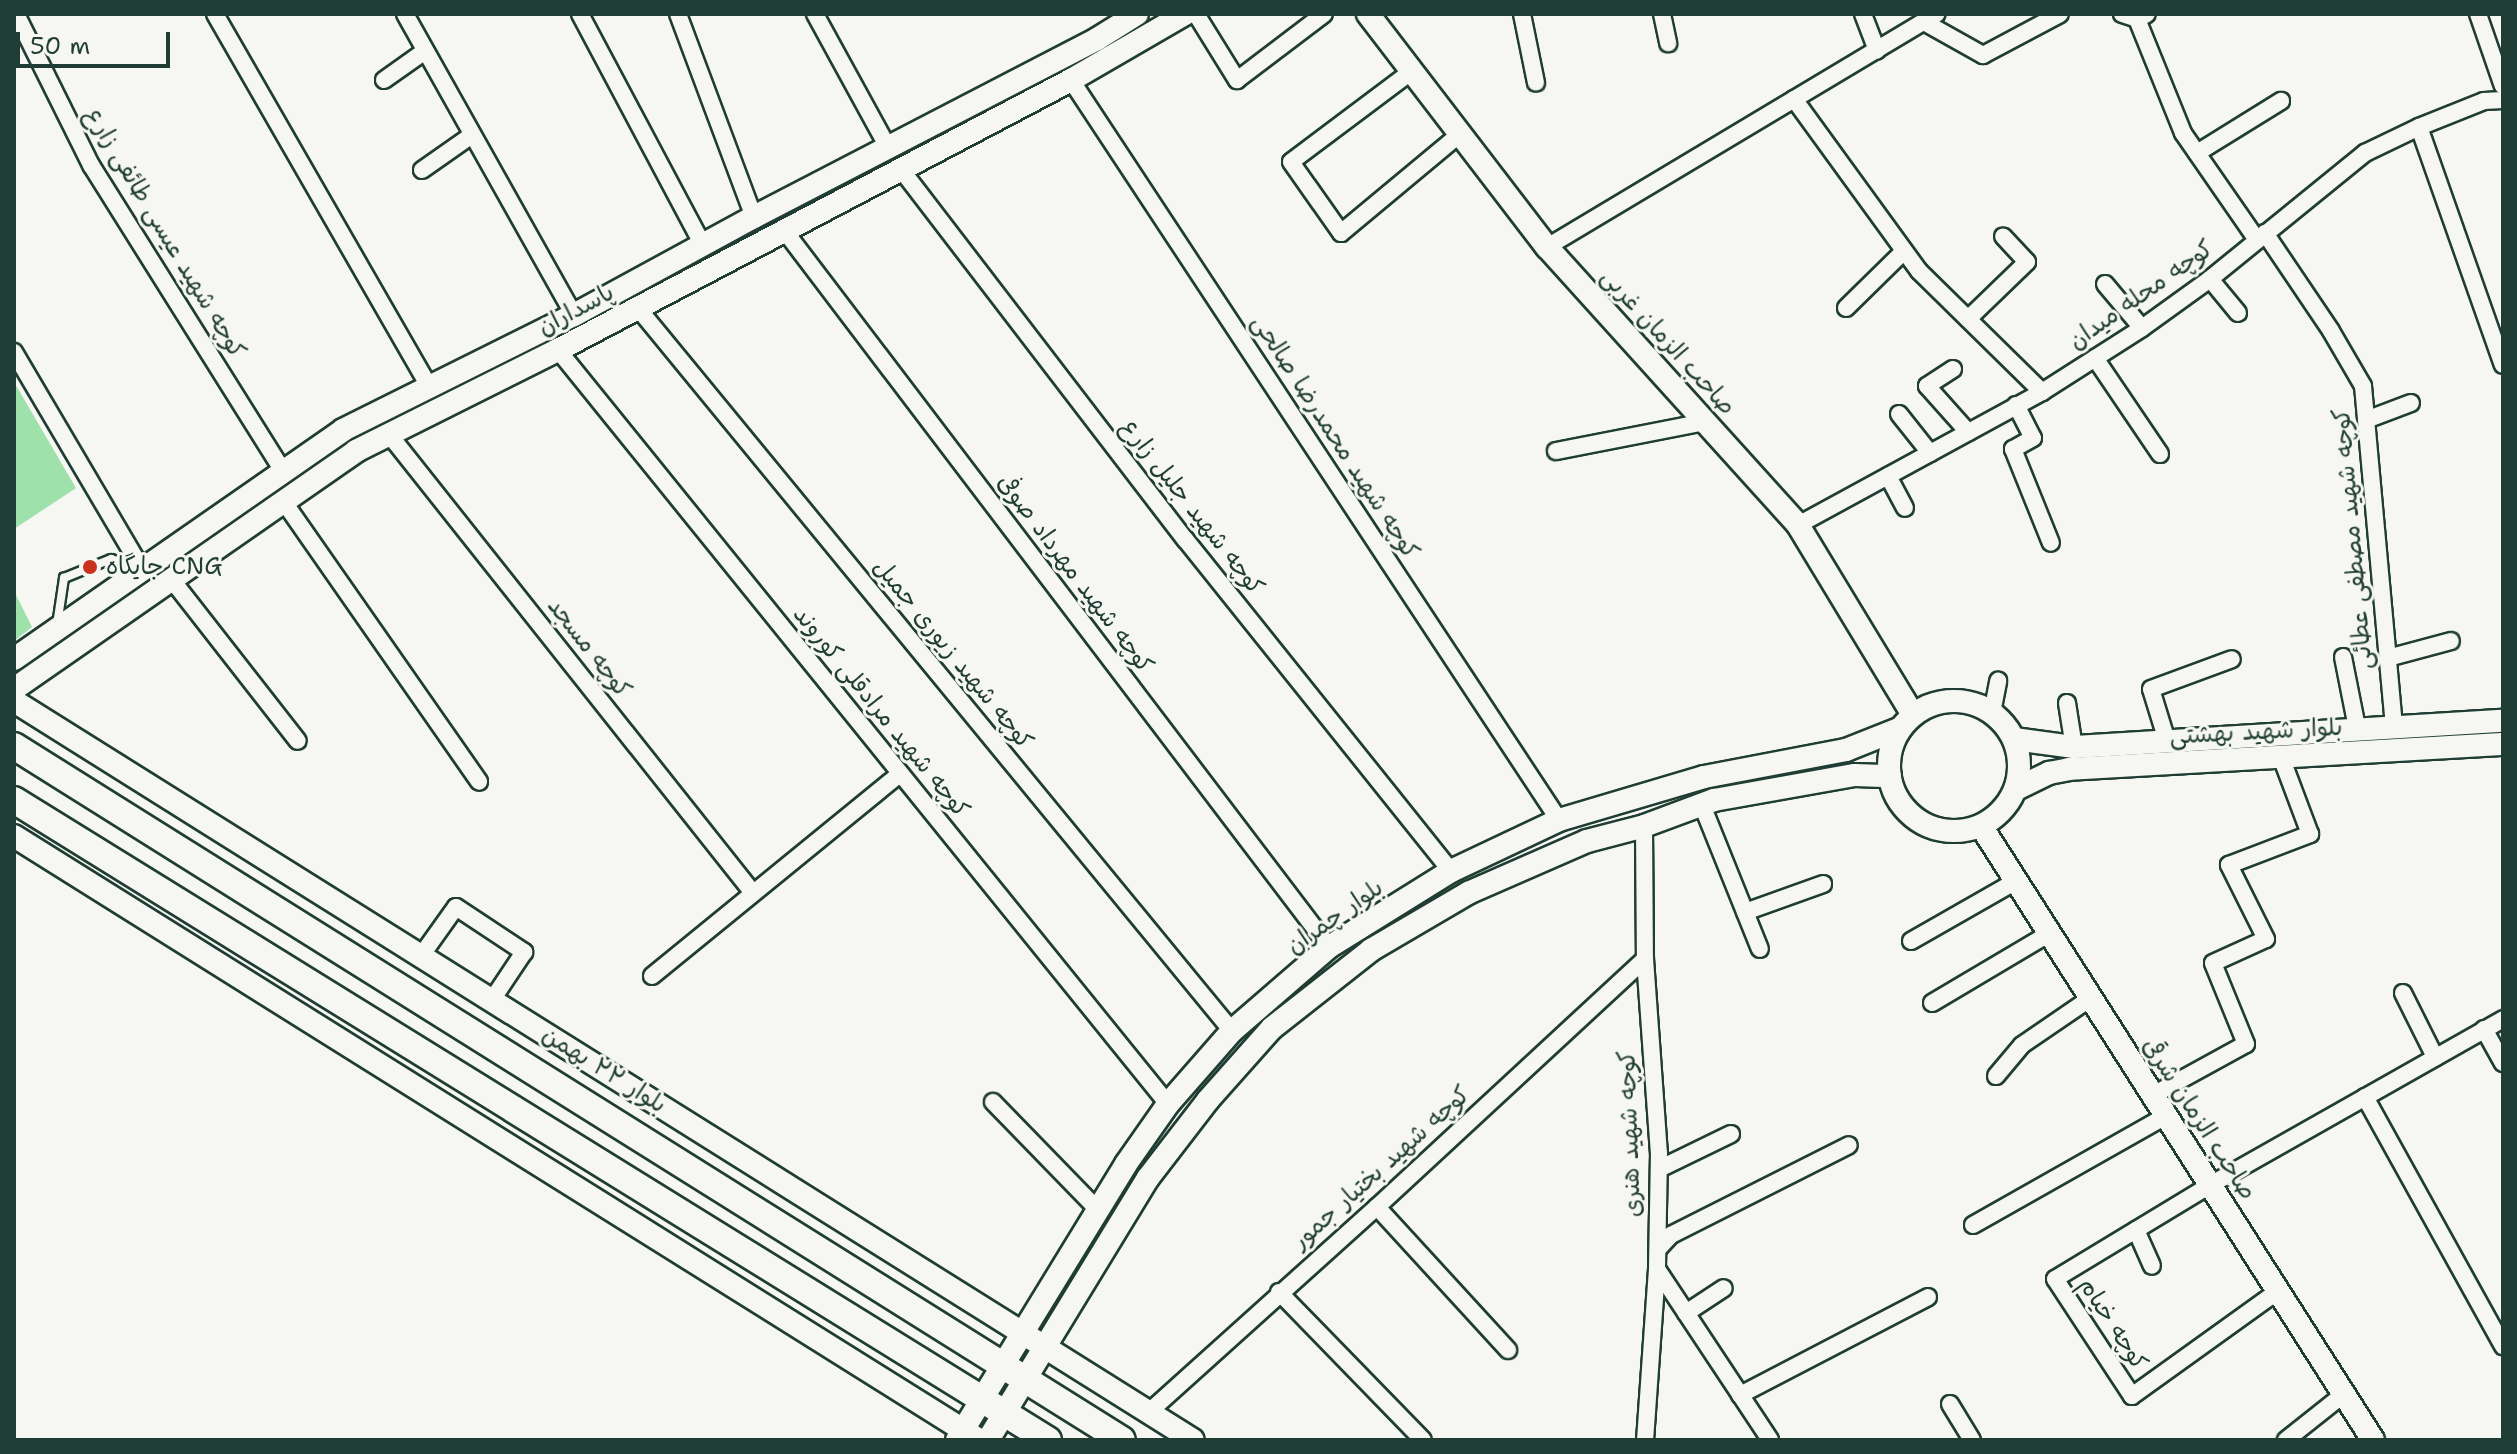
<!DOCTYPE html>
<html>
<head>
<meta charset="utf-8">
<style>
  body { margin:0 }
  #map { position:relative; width:2517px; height:1454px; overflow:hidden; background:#f6f6f2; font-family:"Shantell Sans","Playpen Sans Arabic",sans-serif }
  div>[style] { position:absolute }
  .green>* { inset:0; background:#9fe1ab }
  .roads { filter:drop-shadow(2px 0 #1f3d34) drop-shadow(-2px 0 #1f3d34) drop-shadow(0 2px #1f3d34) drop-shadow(0 -2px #1f3d34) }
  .lane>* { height:8px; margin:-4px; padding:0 4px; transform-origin:4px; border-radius:4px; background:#f6f6f2 }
  .street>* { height:16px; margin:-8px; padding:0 8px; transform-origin:8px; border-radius:8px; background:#f6f6f2 }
  .secondary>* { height:22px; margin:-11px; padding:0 11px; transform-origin:11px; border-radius:11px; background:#f6f6f2 }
  .secondary>.ring { margin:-11px; padding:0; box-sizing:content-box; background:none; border:22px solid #f6f6f2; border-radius:50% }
  .primary>* { height:26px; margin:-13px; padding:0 13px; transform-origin:13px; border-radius:13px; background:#f6f6f2 }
  .dots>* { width:22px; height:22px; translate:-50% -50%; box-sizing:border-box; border:4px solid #f6f6f2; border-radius:50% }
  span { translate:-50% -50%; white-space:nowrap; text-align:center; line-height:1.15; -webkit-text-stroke:6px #f6f6f2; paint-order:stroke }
  .street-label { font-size:24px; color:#1f3d34 }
  .poi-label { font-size:24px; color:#1f3d34 }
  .left { translate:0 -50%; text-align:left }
  .frame { position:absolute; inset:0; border:16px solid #1f3d34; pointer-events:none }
  .scale { position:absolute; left:16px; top:32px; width:154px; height:36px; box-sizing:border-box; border:4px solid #1f3d34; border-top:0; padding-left:10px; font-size:24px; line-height:28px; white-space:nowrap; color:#1f3d34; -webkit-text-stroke:6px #f6f6f2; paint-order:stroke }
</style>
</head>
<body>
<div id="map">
  <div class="green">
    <div style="clip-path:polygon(14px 382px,76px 488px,14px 529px)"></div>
    <div style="clip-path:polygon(14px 591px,32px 627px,14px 641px)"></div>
  </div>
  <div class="roads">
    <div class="lane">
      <div style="left:57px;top:625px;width:48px;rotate:-81.5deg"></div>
      <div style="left:64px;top:578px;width:51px;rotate:-22deg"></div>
      <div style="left:111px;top:559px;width:27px;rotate:17deg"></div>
    </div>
    <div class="street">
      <div style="left:16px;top:14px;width:169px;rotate:63.6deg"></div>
      <div style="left:91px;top:165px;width:361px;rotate:57.9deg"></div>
      <div style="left:215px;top:14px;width:429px;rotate:60.1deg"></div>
      <div style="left:405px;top:14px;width:345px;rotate:60.7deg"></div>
      <div style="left:580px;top:14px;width:264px;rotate:62deg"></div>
      <div style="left:678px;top:14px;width:217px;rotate:69.5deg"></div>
      <div style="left:815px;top:14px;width:154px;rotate:61.3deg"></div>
      <div style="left:1196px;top:14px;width:78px;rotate:58.2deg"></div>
      <div style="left:1237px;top:80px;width:109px;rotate:-37.2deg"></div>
      <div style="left:1522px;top:14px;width:70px;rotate:78.5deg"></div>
      <div style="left:1662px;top:14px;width:30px;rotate:78deg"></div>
      <div style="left:1863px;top:14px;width:39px;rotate:69deg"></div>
      <div style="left:2122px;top:14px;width:16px;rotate:18deg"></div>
      <div style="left:2137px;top:19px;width:11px;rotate:-27deg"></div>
      <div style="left:2478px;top:14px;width:76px;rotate:70.9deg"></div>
      <div style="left:2137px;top:19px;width:123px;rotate:68deg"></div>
      <div style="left:2183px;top:133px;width:130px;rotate:55.3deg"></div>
      <div style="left:1924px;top:22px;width:68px;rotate:29.2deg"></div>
      <div style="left:1983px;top:55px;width:87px;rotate:-28deg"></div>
      <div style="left:1412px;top:71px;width:151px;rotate:143.1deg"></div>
      <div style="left:1291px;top:162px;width:87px;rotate:54.8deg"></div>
      <div style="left:1341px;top:233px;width:155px;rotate:-39.8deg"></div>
      <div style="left:384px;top:80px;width:50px;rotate:-35.3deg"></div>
      <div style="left:1071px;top:80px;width:886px;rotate:56.6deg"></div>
      <div style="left:1794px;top:99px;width:213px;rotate:54deg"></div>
      <div style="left:1919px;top:271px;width:173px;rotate:44.5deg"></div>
      <div style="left:2419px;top:127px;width:252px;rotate:70.6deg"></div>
      <div style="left:2197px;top:153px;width:99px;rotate:-31.8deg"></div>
      <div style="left:900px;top:168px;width:468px;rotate:52.5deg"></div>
      <div style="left:1185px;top:539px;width:425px;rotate:51.3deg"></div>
      <div style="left:422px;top:170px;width:61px;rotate:-35deg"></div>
      <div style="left:784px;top:230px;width:901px;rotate:52.76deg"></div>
      <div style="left:2265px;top:233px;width:118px;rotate:56deg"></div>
      <div style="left:2331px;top:331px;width:64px;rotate:59.8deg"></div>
      <div style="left:2363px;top:386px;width:341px;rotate:84.8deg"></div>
      <div style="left:1547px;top:247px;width:454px;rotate:-30.9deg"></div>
      <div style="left:2210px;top:279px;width:44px;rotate:50.5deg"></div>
      <div style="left:2105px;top:284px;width:57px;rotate:49.9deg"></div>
      <div style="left:637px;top:307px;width:937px;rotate:50.59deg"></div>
      <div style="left:1846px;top:308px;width:81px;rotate:-44.5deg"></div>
      <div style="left:1968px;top:319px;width:82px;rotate:-44deg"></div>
      <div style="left:2027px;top:262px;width:35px;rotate:-133deg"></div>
      <div style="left:558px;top:350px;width:970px;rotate:51.03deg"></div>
      <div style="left:14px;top:352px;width:252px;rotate:59.5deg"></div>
      <div style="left:2095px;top:358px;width:116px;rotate:55.9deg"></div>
      <div style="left:1953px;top:369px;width:31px;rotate:147deg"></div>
      <div style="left:1927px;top:386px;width:62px;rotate:48.3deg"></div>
      <div style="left:2016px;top:405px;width:37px;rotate:63deg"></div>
      <div style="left:2033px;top:438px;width:23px;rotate:151deg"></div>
      <div style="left:2013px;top:449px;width:101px;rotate:68deg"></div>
      <div style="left:1899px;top:414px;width:50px;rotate:51.5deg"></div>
      <div style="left:2366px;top:420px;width:48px;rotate:-20.7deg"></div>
      <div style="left:388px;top:433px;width:587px;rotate:51.57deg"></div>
      <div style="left:1556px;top:451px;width:152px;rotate:-11deg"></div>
      <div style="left:1888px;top:476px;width:36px;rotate:62deg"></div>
      <div style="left:284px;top:502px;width:341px;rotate:55.1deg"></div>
      <div style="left:1798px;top:525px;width:278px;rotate:-28.6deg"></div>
      <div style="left:2042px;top:392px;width:119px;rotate:-32.6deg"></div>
      <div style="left:2142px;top:328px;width:84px;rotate:-35.8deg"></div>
      <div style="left:2210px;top:279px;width:200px;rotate:-39.1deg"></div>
      <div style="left:2365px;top:153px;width:60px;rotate:-25.7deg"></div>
      <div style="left:2419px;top:127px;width:70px;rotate:-21.8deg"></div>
      <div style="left:2484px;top:101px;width:19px;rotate:-3deg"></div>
      <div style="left:172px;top:580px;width:204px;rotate:52deg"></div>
      <div style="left:2343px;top:657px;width:72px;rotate:78.8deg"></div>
      <div style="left:2388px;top:658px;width:65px;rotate:-15.1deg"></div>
      <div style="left:2067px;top:703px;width:45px;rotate:81deg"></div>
      <div style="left:1992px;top:713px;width:33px;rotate:-79deg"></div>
      <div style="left:2167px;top:741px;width:54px;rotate:-107.1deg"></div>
      <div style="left:2151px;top:689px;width:86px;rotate:-20.3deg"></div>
      <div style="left:1702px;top:805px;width:155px;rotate:68.1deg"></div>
      <div style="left:1644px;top:826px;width:133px;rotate:89.6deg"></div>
      <div style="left:1645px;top:959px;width:195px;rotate:85.9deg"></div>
      <div style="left:1659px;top:1153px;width:116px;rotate:91deg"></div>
      <div style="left:1657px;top:1269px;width:171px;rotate:94deg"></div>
      <div style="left:1745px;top:912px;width:83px;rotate:-19.7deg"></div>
      <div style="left:1911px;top:941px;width:121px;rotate:-29.7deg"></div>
      <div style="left:421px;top:956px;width:60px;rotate:-54.5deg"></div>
      <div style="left:456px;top:907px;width:82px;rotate:33.5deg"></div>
      <div style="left:524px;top:952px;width:58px;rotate:123.7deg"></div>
      <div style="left:652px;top:976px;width:320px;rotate:-39.2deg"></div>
      <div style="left:2403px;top:993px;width:72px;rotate:63.4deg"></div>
      <div style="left:1932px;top:1003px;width:137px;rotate:-30.7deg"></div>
      <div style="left:2484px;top:1029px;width:39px;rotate:61deg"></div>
      <div style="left:1996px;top:1076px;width:40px;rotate:-50deg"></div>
      <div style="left:2022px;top:1045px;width:83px;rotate:-34.3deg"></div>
      <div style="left:2153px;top:1095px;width:106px;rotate:-28.7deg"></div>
      <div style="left:2246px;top:1044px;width:87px;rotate:-112.2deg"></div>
      <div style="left:2213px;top:963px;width:58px;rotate:-24.4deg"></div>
      <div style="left:2266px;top:939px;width:83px;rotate:-116.6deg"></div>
      <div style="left:2229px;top:865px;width:87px;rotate:-20.9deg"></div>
      <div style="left:2310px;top:834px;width:82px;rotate:-110.6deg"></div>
      <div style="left:2365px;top:1097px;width:285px;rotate:61deg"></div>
      <div style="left:993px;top:1102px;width:151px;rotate:45.8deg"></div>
      <div style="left:1659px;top:1169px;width:80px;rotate:-25.9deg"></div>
      <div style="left:1377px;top:1207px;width:194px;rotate:47.5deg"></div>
      <div style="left:1973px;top:1225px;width:222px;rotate:-29.5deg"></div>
      <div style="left:2136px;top:1230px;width:39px;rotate:66deg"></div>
      <div style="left:1658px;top:1249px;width:19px;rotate:-47deg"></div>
      <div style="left:1671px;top:1235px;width:199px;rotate:-26.8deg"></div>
      <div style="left:1657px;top:1269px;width:205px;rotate:56.5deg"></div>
      <div style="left:2278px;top:1291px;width:180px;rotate:144.3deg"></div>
      <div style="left:2132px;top:1396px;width:140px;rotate:-123.3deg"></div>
      <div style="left:2055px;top:1279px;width:181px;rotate:-31.2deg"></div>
      <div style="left:2210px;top:1185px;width:337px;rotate:-29.5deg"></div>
      <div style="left:1279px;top:1292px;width:206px;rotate:45.8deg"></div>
      <div style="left:1686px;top:1313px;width:45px;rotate:-33.3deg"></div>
      <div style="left:1740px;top:1395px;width:212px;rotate:-27.5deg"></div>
      <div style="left:1950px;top:1404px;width:42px;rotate:58.6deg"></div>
      <div style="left:1149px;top:1412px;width:307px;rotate:-42deg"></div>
      <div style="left:1377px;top:1207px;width:365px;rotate:-42.8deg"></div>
      <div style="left:2286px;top:1440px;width:74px;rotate:-38.4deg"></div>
    </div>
    <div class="secondary">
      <div style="left:1368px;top:14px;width:294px;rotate:52.5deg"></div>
      <div style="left:1547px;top:247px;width:375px;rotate:47.9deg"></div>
      <div style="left:1798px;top:525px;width:222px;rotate:58.8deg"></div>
      <div style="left:14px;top:659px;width:401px;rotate:-34.8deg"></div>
      <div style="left:343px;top:430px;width:258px;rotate:-26.5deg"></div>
      <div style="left:574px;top:315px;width:205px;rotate:-28.6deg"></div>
      <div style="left:754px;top:217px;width:386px;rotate:-27.4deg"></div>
      <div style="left:1097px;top:39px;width:47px;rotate:-32deg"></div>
      <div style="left:14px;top:689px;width:417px;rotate:-34.8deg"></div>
      <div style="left:356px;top:451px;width:226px;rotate:-26.6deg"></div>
      <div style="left:558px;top:350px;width:580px;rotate:-27.76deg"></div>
      <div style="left:1071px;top:80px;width:132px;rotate:-30.1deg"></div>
      <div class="ring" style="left:1889px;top:701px;width:108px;height:108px"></div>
      <div style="left:14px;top:701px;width:1391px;rotate:32.08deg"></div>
      <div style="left:2014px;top:739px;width:61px;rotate:7.6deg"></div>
      <div style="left:2074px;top:747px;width:430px;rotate:-3.5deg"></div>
      <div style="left:2016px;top:789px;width:37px;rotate:-26deg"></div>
      <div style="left:2049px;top:773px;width:20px;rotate:-11deg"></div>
      <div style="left:2069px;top:769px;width:435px;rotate:-3.3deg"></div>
      <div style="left:1981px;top:826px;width:728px;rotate:57.44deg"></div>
      <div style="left:14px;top:836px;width:1135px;rotate:32.04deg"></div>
      <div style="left:957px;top:1440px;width:324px;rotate:-58.5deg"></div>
      <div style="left:1126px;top:1164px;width:73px;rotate:-55deg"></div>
      <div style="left:1168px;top:1104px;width:97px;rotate:-48.8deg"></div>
      <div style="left:1232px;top:1031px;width:128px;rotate:-40.9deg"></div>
      <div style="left:1329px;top:947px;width:144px;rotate:-31.9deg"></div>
      <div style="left:1451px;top:871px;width:119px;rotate:-25.3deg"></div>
      <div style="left:1559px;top:820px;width:151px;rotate:-16.5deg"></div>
      <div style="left:1704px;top:777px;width:145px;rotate:-10.8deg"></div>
      <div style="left:1846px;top:750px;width:59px;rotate:-21.8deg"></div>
      <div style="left:988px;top:1440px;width:307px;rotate:-58.6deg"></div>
      <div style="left:1148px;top:1178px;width:98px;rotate:-52.4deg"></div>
      <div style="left:1208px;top:1100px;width:96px;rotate:-48.4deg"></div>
      <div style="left:1272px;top:1028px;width:126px;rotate:-38.2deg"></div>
      <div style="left:1371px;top:950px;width:113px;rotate:-30.4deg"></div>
      <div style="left:1468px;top:893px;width:130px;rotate:-23.6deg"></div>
      <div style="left:1587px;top:841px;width:59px;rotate:-14.7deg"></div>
      <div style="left:1644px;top:826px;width:75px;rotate:-20.4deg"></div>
      <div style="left:1714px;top:800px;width:143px;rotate:-10.1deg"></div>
      <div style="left:1855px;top:775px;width:35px;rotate:2deg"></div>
    </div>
    <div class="primary">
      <div style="left:14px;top:746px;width:1307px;rotate:32.06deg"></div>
      <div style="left:14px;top:800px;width:1216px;rotate:31.76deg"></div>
    </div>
  </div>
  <div class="dots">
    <div style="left:90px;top:567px;background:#c8321e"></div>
  </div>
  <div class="street-label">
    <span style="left:165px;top:233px;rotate:59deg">کوچه شهید عیسی طائفی زارع</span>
    <span style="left:2141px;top:295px;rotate:-35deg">کوچه محله میدان</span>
    <span style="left:576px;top:310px;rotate:-28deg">پاسداران</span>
    <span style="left:1668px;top:342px;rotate:48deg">صاحب الزمان غربی</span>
    <span style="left:1335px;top:437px;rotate:57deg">کوچه شهید محمدرضا صالحی</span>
    <span style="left:1192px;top:507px;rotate:52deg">کوچه شهید جلیل زارع</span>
    <span style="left:2353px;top:539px;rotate:-95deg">کوچه شهید مصطفی عطائی</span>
    <span style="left:1075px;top:574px;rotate:53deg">کوچه شهید مهرداد صوفی</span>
    <span style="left:589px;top:648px;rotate:52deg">کوچه مسجد</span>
    <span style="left:953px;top:654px;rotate:51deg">کوچه شهید زیوری جمیل</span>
    <span style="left:881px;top:712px;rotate:51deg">کوچه شهید مرادقلی کوروند</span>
    <span style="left:2256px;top:732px;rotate:-3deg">بلوار شهید بهشتی</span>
    <span style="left:1335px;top:917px;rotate:-35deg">بلوار چمران</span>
    <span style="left:604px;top:1070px;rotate:32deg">بلوار ۲۲ بهمن</span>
    <span style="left:2199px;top:1119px;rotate:57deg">صاحب الزمان شرقی</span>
    <span style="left:1630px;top:1134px;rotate:-92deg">کوچه شهید هنری</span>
    <span style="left:1381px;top:1168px;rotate:-42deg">کوچه شهید بختیار جمور</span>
    <span style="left:2113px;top:1324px;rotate:57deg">کوچه خیام</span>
  </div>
  <div class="poi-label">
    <span class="left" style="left:106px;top:567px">جایگاه CNG</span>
  </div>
  <div class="frame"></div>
  <div class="scale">50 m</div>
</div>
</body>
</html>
